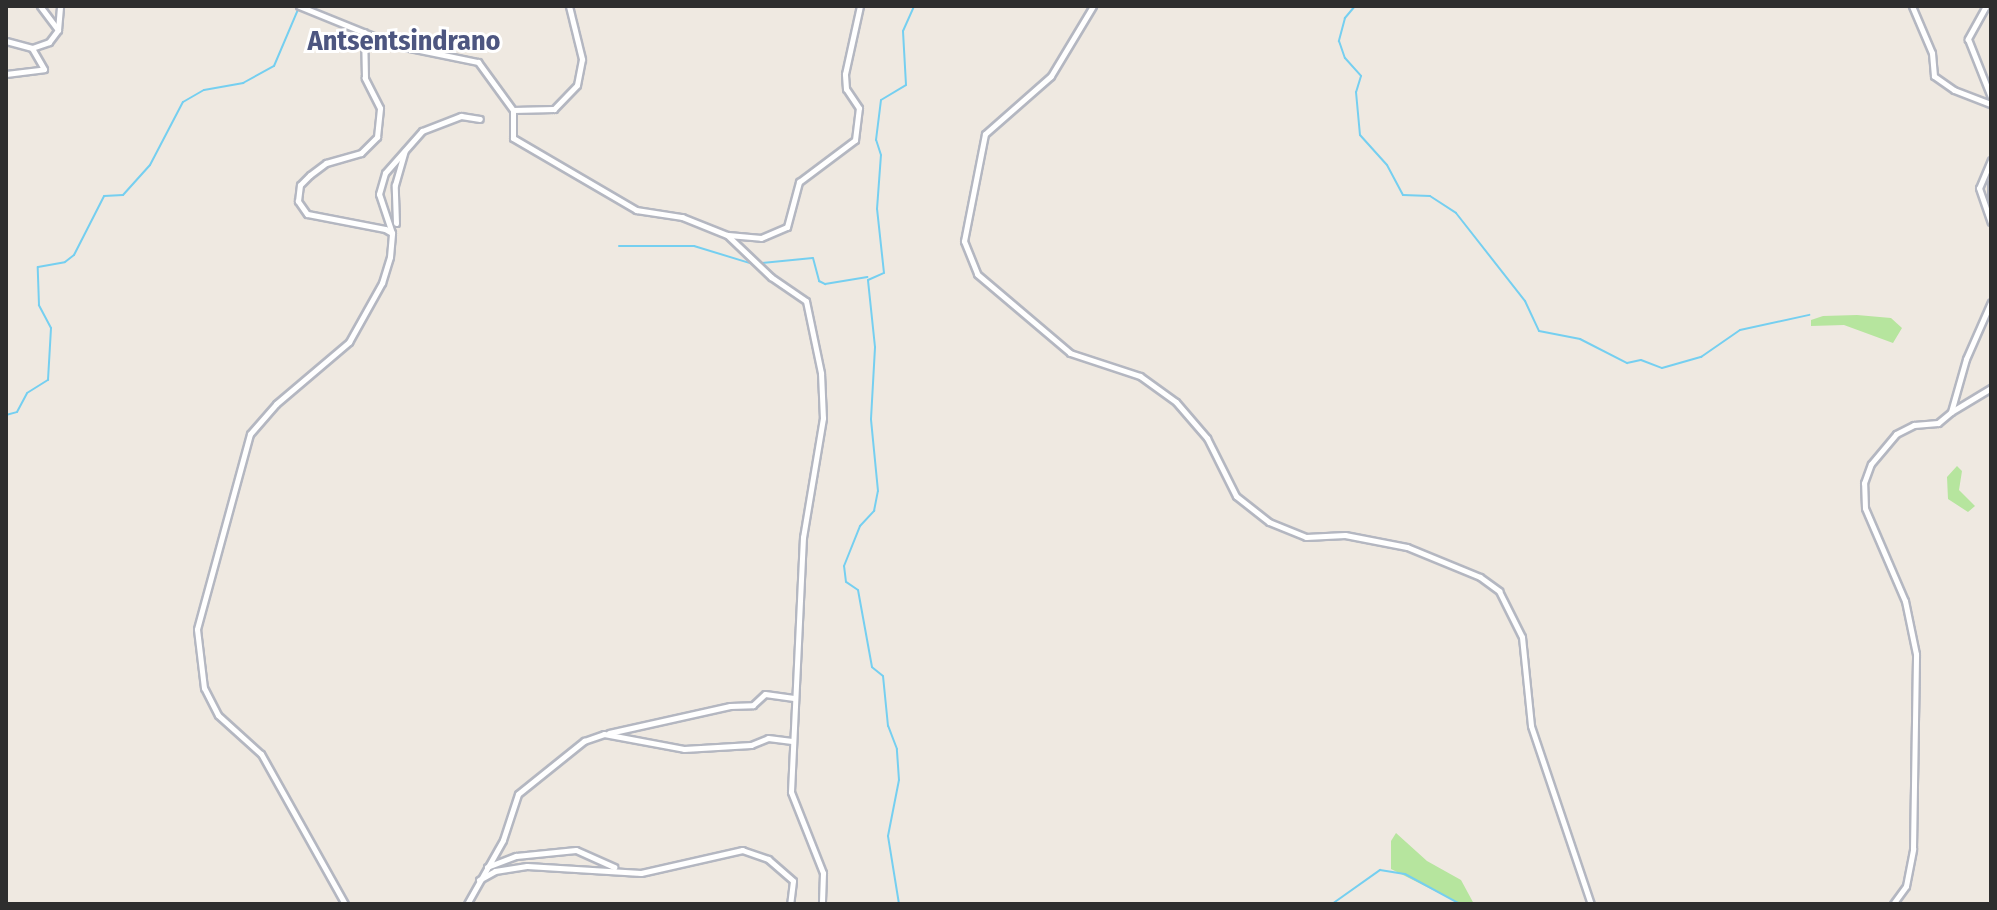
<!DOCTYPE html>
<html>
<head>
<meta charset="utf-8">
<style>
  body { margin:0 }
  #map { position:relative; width:1997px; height:910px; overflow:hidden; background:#efe9e1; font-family:"Fira Sans Condensed",sans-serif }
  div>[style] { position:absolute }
  .green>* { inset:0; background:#b6e59e }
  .stream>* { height:2px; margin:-1px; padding:0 1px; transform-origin:1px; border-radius:1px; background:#75cff0 }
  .roads { filter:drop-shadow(2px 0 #b4b7c1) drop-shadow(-2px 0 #b4b7c1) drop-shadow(0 2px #b4b7c1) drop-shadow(0 -2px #b4b7c1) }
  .minor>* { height:5px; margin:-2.5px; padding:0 2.5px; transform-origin:2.5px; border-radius:2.5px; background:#fff }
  span { translate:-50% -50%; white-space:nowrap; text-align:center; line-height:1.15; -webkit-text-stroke:6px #fff; paint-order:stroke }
  .neighbourhood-label { font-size:28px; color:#4d5680; font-weight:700 }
  .frame { position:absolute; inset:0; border:8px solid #2e2e2e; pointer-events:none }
</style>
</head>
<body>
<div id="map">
  <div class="green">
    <div style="clip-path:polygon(1857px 315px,1891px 318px,1902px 328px,1893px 343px,1844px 325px,1811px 326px,1811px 320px,1823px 316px)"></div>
    <div style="clip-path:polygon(1957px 466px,1962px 471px,1959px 490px,1975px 506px,1968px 512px,1948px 499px,1947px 477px)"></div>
    <div style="clip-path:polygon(1396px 833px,1427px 861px,1461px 880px,1474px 904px,1461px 904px,1391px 869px,1391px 841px)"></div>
  </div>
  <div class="stream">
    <div style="left:1355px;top:6px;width:16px;rotate:130deg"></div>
    <div style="left:1345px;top:18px;width:24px;rotate:105deg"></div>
    <div style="left:1339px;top:41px;width:18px;rotate:71deg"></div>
    <div style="left:1345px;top:58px;width:24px;rotate:48deg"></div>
    <div style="left:1361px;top:76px;width:17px;rotate:107deg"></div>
    <div style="left:1356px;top:92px;width:43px;rotate:84.7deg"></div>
    <div style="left:1360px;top:135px;width:40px;rotate:48deg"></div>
    <div style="left:1387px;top:165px;width:34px;rotate:62deg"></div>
    <div style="left:1403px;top:195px;width:27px;rotate:2deg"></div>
    <div style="left:1430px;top:196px;width:31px;rotate:33deg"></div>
    <div style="left:1456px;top:213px;width:112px;rotate:51.9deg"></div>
    <div style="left:1525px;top:301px;width:33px;rotate:65deg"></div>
    <div style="left:1539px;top:331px;width:42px;rotate:11deg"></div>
    <div style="left:1580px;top:339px;width:53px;rotate:27.1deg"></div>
    <div style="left:1627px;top:363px;width:14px;rotate:-12deg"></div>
    <div style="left:1641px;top:360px;width:22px;rotate:21deg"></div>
    <div style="left:1662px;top:368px;width:41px;rotate:-15.8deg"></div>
    <div style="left:1701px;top:357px;width:47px;rotate:-34.7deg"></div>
    <div style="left:1740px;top:330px;width:71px;rotate:-12.3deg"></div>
    <div style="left:619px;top:246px;width:75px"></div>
    <div style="left:694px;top:246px;width:62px;rotate:17deg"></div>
    <div style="left:753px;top:264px;width:60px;rotate:-5.7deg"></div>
    <div style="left:813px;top:258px;width:24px;rotate:75deg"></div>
    <div style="left:819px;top:281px;width:7px;rotate:27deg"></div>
    <div style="left:825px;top:284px;width:43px;rotate:-9.5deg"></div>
    <div style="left:6px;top:415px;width:11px;rotate:-15deg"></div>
    <div style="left:17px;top:412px;width:21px;rotate:-62deg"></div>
    <div style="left:27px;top:393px;width:25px;rotate:-32deg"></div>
    <div style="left:48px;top:380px;width:52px;rotate:-86.7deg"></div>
    <div style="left:51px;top:328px;width:26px;rotate:-118deg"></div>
    <div style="left:39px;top:305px;width:38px;rotate:-92deg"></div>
    <div style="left:38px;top:267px;width:27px;rotate:-10deg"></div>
    <div style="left:65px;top:262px;width:11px;rotate:-38deg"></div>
    <div style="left:74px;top:255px;width:66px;rotate:-63deg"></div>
    <div style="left:104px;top:196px;width:19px;rotate:-3deg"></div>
    <div style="left:123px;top:195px;width:40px;rotate:-48deg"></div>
    <div style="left:150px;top:165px;width:71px;rotate:-62.4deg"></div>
    <div style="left:183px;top:102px;width:24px;rotate:-30deg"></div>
    <div style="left:204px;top:90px;width:40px;rotate:-10deg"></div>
    <div style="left:243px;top:83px;width:35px;rotate:-29deg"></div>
    <div style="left:274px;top:66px;width:64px;rotate:-67deg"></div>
    <div style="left:6px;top:483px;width:20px;rotate:90deg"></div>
    <div style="left:899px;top:904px;width:69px;rotate:-99.2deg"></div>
    <div style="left:888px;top:836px;width:57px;rotate:-78.9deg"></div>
    <div style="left:899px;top:780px;width:31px;rotate:-94deg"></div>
    <div style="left:897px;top:749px;width:25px;rotate:-111deg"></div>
    <div style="left:888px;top:726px;width:50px;rotate:-95.7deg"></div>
    <div style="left:883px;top:676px;width:14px;rotate:-141deg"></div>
    <div style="left:872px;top:667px;width:78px;rotate:-100.3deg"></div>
    <div style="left:858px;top:590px;width:14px;rotate:-146deg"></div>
    <div style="left:846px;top:582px;width:16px;rotate:-97deg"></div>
    <div style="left:844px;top:566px;width:43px;rotate:-68.2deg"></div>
    <div style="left:860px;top:526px;width:21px;rotate:-47deg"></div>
    <div style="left:874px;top:511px;width:20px;rotate:-79deg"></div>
    <div style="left:878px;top:491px;width:72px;rotate:-95.6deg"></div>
    <div style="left:871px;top:419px;width:72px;rotate:-86.8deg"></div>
    <div style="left:875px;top:347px;width:67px;rotate:-96deg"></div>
    <div style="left:868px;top:280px;width:17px;rotate:-24deg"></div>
    <div style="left:884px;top:273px;width:64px;rotate:-96.2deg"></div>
    <div style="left:877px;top:209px;width:54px;rotate:-85.8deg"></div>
    <div style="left:881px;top:155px;width:16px;rotate:-108deg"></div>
    <div style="left:876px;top:140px;width:40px;rotate:-82.9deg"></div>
    <div style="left:881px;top:100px;width:29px;rotate:-31deg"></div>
    <div style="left:906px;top:85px;width:54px;rotate:-93.2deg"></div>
    <div style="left:903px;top:31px;width:27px;rotate:-66deg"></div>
    <div style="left:1332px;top:904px;width:59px;rotate:-35.3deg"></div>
    <div style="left:1380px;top:870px;width:25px;rotate:9deg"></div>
    <div style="left:1405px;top:874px;width:63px;rotate:28.6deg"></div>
  </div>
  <div class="roads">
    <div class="minor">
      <div style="left:40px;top:6px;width:30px;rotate:53deg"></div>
      <div style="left:299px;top:6px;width:104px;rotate:22.1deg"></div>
      <div style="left:395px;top:45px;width:85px;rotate:11.6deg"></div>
      <div style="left:478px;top:62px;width:59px;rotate:53.9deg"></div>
      <div style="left:513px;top:110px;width:28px;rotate:90deg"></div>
      <div style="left:513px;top:138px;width:143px;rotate:30.3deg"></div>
      <div style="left:636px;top:210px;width:47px;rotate:8.7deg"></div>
      <div style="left:682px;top:217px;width:48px;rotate:21.8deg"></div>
      <div style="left:727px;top:235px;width:61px;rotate:43.7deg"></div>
      <div style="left:771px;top:277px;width:42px;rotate:34.4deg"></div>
      <div style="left:806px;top:301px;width:74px;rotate:78.2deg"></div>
      <div style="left:821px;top:373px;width:45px;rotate:87.5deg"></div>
      <div style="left:823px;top:418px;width:121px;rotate:99.5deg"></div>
      <div style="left:803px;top:537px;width:255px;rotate:92.7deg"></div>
      <div style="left:791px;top:792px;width:87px;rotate:68.4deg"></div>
      <div style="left:823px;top:873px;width:31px;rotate:92deg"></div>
      <div style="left:1093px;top:6px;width:82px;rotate:121deg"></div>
      <div style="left:1051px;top:76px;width:88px;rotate:138.7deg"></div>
      <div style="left:985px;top:134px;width:109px;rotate:101.1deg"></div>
      <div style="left:964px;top:241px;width:35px;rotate:68deg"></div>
      <div style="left:977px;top:274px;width:122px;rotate:40.3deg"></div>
      <div style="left:1070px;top:353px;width:74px;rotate:18.2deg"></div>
      <div style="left:1140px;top:376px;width:44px;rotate:35.8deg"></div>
      <div style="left:1176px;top:402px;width:48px;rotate:49.3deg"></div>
      <div style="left:1207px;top:438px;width:65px;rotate:63.4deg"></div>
      <div style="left:1236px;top:496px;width:42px;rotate:38.2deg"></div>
      <div style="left:1269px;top:522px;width:40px;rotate:22deg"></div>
      <div style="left:1306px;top:537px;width:39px;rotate:-3deg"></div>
      <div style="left:1345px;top:535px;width:63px;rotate:11deg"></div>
      <div style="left:1407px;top:547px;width:79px;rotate:22.3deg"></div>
      <div style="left:1480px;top:577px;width:24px;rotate:36deg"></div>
      <div style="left:1499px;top:591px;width:51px;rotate:63.4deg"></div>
      <div style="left:1522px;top:637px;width:89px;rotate:84.2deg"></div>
      <div style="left:1531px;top:726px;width:188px;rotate:71.4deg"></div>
      <div style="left:1912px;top:6px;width:51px;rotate:66.9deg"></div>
      <div style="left:1932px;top:53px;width:23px;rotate:85deg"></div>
      <div style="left:1934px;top:76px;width:24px;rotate:35deg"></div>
      <div style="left:1954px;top:90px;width:40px;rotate:21deg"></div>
      <div style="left:1986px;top:6px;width:38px;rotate:119deg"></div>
      <div style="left:1968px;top:39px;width:62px;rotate:68.4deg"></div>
      <div style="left:6px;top:41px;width:27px;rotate:15deg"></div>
      <div style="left:32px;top:48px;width:18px;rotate:-19deg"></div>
      <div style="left:49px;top:42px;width:15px;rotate:-53deg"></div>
      <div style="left:58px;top:30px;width:24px;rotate:-85deg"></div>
      <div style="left:6px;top:74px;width:38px;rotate:-7deg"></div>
      <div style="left:44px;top:69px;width:24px;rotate:-120deg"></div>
      <div style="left:513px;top:110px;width:41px;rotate:-1.4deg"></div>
      <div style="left:554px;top:109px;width:33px;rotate:-46deg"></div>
      <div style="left:577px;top:85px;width:26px;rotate:-79deg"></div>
      <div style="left:582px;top:59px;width:55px;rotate:-103.8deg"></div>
      <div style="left:1991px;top:160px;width:30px;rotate:113deg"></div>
      <div style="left:1979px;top:188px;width:36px;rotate:71deg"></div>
      <div style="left:1991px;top:184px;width:16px;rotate:90deg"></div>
      <div style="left:396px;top:223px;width:38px;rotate:-92deg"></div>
      <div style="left:395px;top:185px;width:35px;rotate:-74deg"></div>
      <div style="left:392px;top:233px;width:41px;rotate:-108.4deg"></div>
      <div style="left:379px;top:194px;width:22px;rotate:-74deg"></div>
      <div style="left:385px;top:173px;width:56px;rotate:-48.6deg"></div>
      <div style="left:422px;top:131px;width:42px;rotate:-21deg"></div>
      <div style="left:461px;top:116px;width:19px;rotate:9deg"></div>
      <div style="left:728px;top:235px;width:33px;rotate:5deg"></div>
      <div style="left:761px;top:238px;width:28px;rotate:-23deg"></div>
      <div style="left:787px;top:227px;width:47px;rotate:-75.1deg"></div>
      <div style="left:799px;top:182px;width:70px;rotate:-36.9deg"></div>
      <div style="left:855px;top:140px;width:32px;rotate:-83deg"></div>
      <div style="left:859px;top:108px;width:23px;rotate:-124deg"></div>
      <div style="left:846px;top:89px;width:15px;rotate:-94deg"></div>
      <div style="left:845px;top:74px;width:70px;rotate:-77.6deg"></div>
      <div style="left:1951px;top:412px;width:47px;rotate:-31deg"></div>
      <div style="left:609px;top:733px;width:124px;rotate:-12.6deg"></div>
      <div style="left:730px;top:706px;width:23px;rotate:-2deg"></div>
      <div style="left:753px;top:705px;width:16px;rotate:-43deg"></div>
      <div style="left:765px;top:694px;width:29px;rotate:8deg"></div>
      <div style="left:487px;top:867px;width:31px;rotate:-21deg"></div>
      <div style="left:516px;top:856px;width:60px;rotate:-5.7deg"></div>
      <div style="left:576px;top:850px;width:42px;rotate:24.1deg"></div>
      <div style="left:479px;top:880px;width:18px;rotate:-29deg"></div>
      <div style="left:495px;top:871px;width:32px;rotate:-9deg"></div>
      <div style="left:527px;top:866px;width:114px;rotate:3.5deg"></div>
      <div style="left:641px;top:873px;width:104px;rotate:-12.8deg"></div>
      <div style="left:742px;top:850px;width:28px;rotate:19deg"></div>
      <div style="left:768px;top:859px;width:33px;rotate:41deg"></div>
      <div style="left:793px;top:881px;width:23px;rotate:97deg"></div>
      <div style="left:345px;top:904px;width:172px;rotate:-119.2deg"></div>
      <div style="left:261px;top:754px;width:58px;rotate:-137.8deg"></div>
      <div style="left:218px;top:715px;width:30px;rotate:-117deg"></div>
      <div style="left:204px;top:688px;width:59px;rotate:-96.8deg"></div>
      <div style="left:197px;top:629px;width:202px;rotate:-74.8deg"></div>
      <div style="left:250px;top:434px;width:40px;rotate:-49deg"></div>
      <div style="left:276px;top:404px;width:96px;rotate:-40.3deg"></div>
      <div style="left:349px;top:342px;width:68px;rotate:-60.8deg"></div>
      <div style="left:382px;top:283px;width:27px;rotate:-73deg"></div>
      <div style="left:390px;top:257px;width:24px;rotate:-85deg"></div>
      <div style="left:392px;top:233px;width:8px;rotate:-150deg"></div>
      <div style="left:385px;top:229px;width:79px;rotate:-169.1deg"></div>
      <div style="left:307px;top:214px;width:16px;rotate:-125deg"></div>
      <div style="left:298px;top:201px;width:16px;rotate:-83deg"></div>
      <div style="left:300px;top:185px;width:14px;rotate:-45deg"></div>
      <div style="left:310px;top:175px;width:20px;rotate:-37deg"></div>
      <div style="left:326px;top:163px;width:36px;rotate:-16deg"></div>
      <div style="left:361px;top:153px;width:23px;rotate:-45deg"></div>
      <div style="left:377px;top:137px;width:29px;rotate:-84deg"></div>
      <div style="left:380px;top:108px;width:34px;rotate:-117deg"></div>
      <div style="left:365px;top:78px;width:46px;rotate:-91.2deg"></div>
      <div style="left:467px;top:904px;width:73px;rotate:-60.6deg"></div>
      <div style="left:503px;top:840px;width:48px;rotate:-71.9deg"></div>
      <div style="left:518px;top:794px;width:85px;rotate:-38.8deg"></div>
      <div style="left:584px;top:741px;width:21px;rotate:-19deg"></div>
      <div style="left:604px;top:734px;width:81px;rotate:10.6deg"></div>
      <div style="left:684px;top:749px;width:67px;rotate:-3.4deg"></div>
      <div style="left:751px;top:745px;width:18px;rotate:-22deg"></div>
      <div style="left:768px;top:738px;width:24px;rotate:7deg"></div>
      <div style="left:1893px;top:904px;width:22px;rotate:-54deg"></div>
      <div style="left:1906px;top:886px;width:38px;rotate:-79deg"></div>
      <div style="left:1913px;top:849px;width:195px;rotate:-89.1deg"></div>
      <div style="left:1916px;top:654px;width:54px;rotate:-101.7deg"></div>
      <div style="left:1905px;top:601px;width:101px;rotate:-113.3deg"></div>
      <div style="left:1865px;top:508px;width:25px;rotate:-92deg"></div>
      <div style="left:1864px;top:483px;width:20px;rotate:-70deg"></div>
      <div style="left:1871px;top:464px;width:39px;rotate:-50deg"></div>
      <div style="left:1896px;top:434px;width:20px;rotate:-27deg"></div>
      <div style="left:1914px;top:425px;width:24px;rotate:-5deg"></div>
      <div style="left:1938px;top:423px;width:17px;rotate:-40deg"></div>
      <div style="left:1951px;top:412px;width:55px;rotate:-74.2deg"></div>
      <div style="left:1966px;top:359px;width:62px;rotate:-66.3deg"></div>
    </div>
  </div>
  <div class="neighbourhood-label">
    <span style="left:404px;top:41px">Antsentsindrano</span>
  </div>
  <div class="frame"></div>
</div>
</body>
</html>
